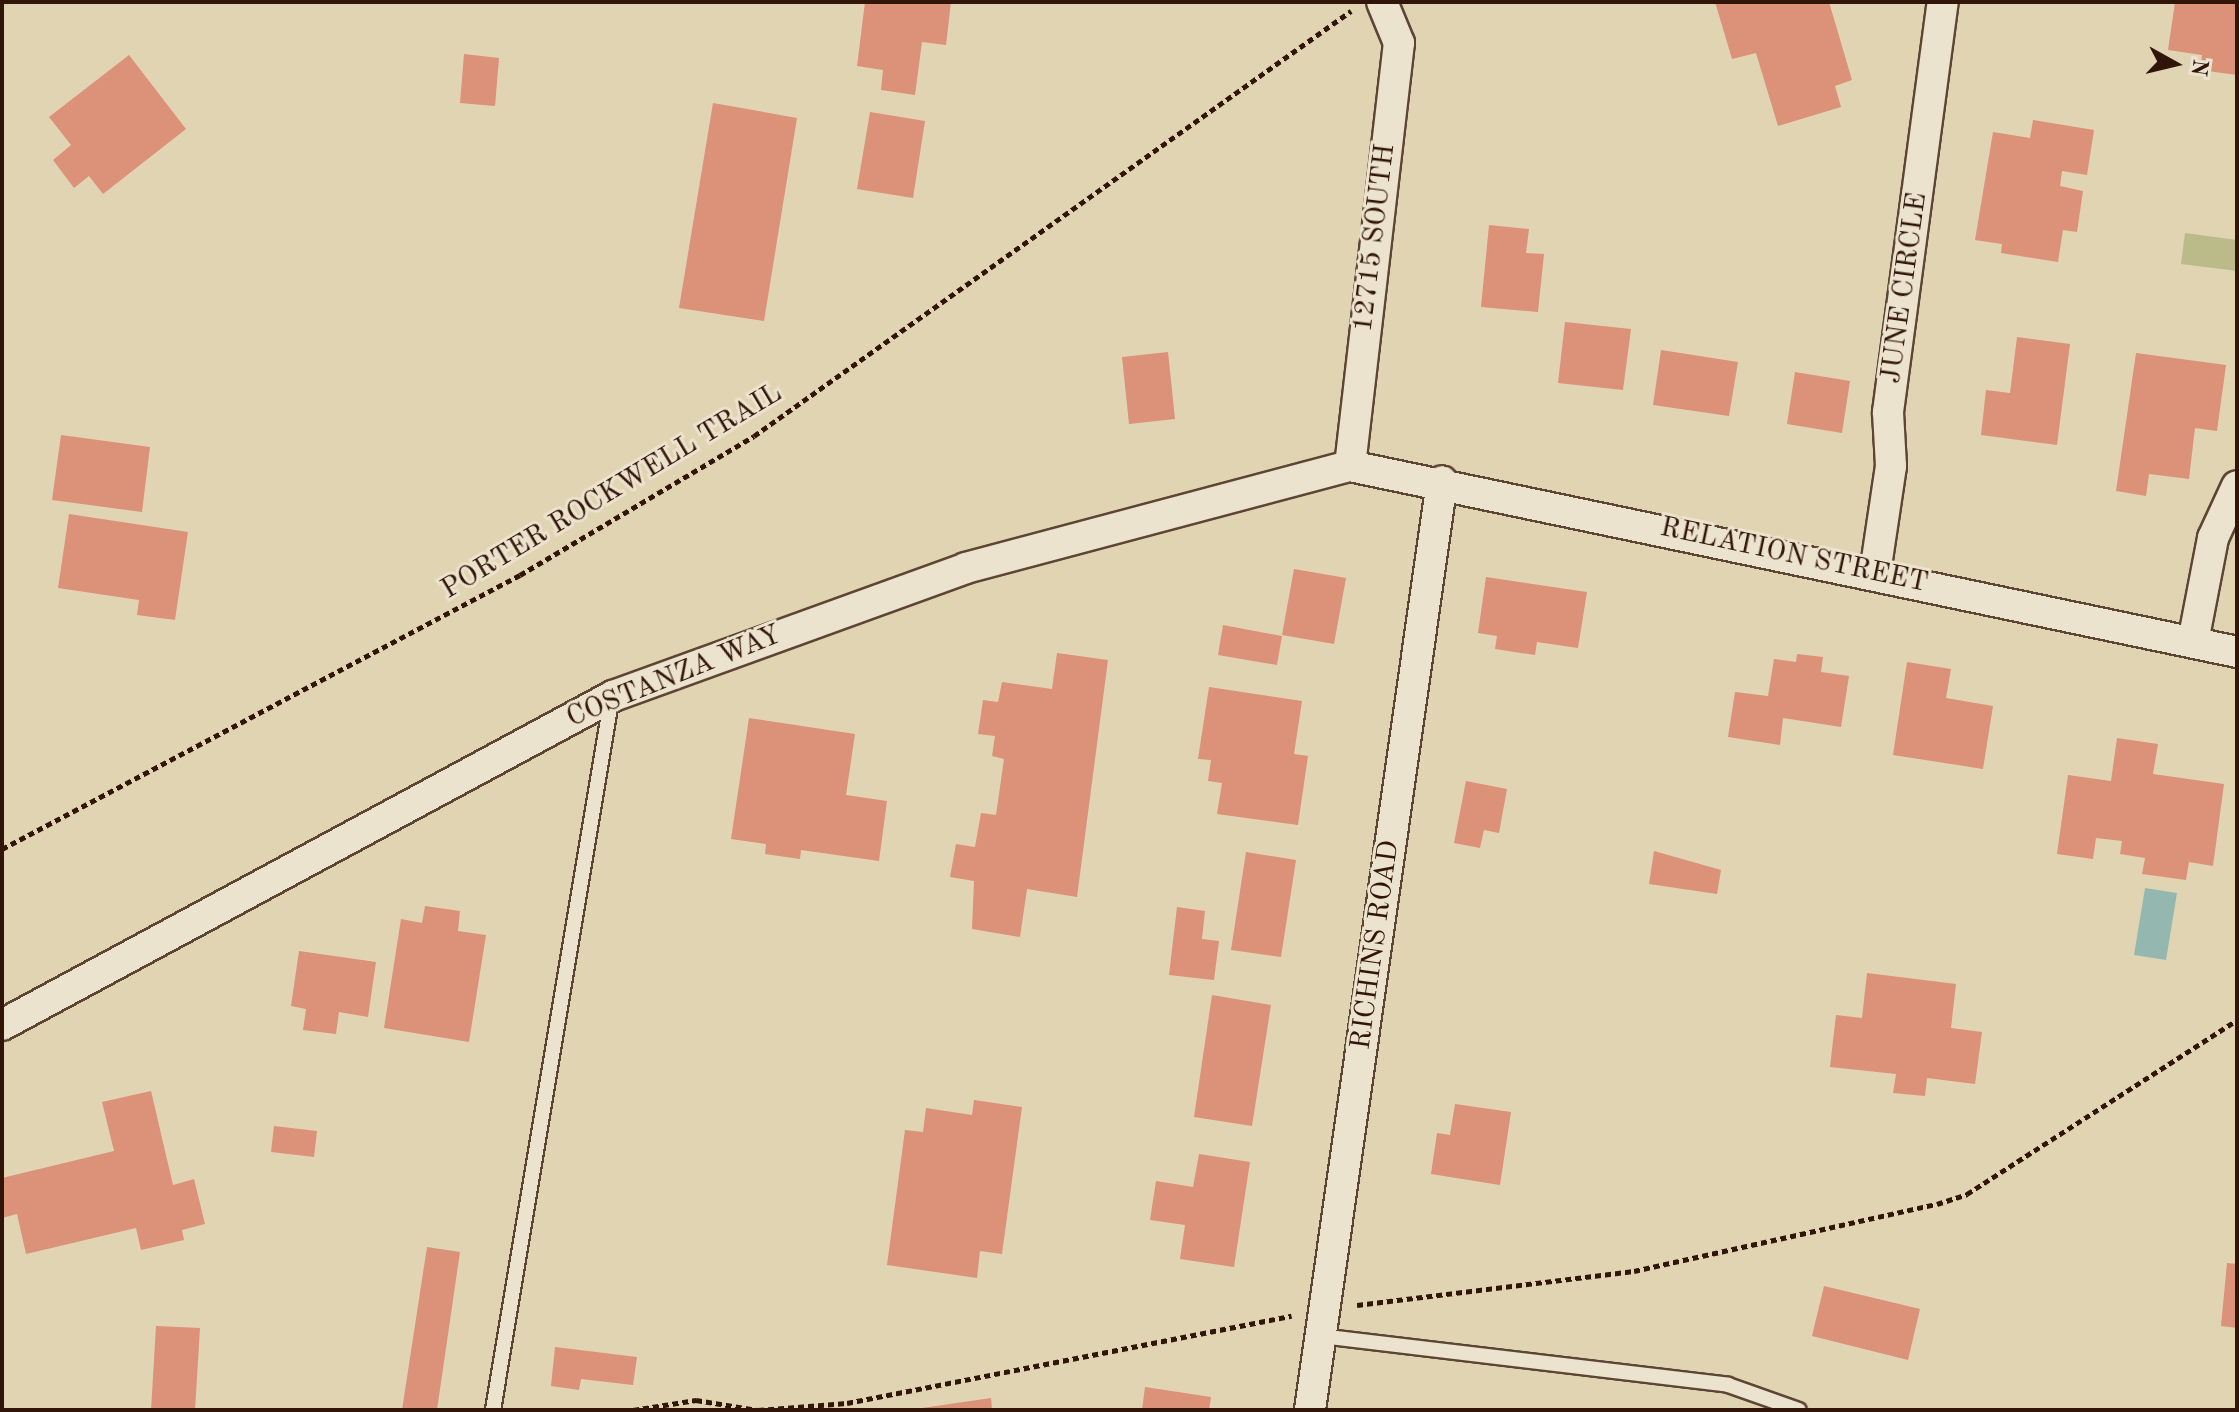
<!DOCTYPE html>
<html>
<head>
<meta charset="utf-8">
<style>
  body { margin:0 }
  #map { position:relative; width:2239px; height:1412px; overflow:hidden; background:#e1d4b3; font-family:"Old Standard TT",serif }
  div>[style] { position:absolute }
  .green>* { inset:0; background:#babb88 }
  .water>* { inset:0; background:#94b8b0 }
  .building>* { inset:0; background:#dc9179 }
  .path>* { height:5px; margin-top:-2.5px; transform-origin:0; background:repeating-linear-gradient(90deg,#311509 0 6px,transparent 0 10px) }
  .roads { filter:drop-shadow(2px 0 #5d4534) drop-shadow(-2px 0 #5d4534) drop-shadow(0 2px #5d4534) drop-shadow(0 -2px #5d4534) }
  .service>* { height:14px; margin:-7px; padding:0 7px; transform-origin:7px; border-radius:7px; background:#ece3ce }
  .minor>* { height:30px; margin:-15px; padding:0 15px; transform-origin:15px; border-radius:15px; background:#ece3ce }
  span { translate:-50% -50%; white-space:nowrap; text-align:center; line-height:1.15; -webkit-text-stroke:6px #ece3ce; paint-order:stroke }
  .street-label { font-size:28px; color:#311509 }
  .frame { position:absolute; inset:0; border:4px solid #311509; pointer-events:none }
  .north { position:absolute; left:2135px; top:24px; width:80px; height:80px; -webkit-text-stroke:6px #ece3ce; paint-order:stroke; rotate:98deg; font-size:22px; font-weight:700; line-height:32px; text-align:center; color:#311509 }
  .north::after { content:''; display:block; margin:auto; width:28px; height:36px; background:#311509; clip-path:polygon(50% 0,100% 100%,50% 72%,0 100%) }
</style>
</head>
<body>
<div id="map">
  <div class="green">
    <div style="clip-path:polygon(2185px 233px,2237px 240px,2237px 271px,2181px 264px)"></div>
  </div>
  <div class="water">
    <div style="clip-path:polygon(2145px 888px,2177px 893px,2166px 960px,2134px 955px)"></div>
  </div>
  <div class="building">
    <div style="clip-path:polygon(865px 2px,951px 2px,946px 45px,922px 42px,915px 95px,881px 90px,883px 70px,857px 66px)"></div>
    <div style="clip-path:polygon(1715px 2px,1829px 2px,1852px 80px,1835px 86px,1841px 107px,1778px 126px,1756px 53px,1732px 59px)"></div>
    <div style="clip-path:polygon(2175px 2px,2237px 2px,2237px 75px,2200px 70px,2202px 55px,2168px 50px)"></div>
    <div style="clip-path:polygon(464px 54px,499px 58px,495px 106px,460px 103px)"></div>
    <div style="clip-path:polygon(129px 55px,186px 129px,103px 194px,89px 176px,74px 188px,53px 160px,71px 145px,49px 117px)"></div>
    <div style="clip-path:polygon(713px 103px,797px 118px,764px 321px,679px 308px)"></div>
    <div style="clip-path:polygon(870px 112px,925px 121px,913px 198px,857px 189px)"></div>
    <div style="clip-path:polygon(2033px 120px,2094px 130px,2087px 175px,2062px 171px,2060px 186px,2083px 191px,2077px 232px,2063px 230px,2058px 262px,2001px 253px,2002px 244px,1975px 240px,1993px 132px,2030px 138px)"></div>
    <div style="clip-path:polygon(1489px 225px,1529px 229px,1526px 253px,1544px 254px,1538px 312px,1481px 307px)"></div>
    <div style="clip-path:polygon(1565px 322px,1631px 329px,1623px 390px,1558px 383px)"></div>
    <div style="clip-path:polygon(2017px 337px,2070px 344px,2057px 445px,1981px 435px,1986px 390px,2010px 393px)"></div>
    <div style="clip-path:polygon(1661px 350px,1738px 362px,1729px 416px,1653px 405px)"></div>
    <div style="clip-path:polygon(1168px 352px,1175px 419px,1129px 424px,1122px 357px)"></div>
    <div style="clip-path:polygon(2136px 353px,2226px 365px,2217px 431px,2195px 428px,2189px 479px,2149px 474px,2146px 496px,2116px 491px)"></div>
    <div style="clip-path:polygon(1795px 372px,1850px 381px,1842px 433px,1787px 424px)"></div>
    <div style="clip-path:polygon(61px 435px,150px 447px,142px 512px,52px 500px)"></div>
    <div style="clip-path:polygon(69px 514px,188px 532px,175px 620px,137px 615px,139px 600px,58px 588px)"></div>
    <div style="clip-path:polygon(1294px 569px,1346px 578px,1334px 644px,1282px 635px)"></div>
    <div style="clip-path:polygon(1486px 577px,1587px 592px,1578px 648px,1537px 642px,1535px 655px,1495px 649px,1497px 636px,1478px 633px)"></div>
    <div style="clip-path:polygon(1223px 625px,1282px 636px,1277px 665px,1218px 655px)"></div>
    <div style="clip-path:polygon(1057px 653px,1108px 660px,1077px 897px,1027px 889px,1020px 937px,972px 929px,974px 881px,950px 877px,956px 844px,975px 847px,981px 813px,996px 815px,1004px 759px,992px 756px,995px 736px,978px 734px,983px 700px,998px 702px,1002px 682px,1052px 689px)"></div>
    <div style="clip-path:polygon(1797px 654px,1823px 657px,1821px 672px,1849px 676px,1841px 727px,1783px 718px,1780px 745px,1728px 737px,1735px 692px,1768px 696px,1774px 659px,1796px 662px)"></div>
    <div style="clip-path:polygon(1907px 662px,1951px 669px,1946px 698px,1993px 706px,1983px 769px,1893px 755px)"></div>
    <div style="clip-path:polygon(1209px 687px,1302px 701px,1294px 754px,1308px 756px,1298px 825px,1217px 814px,1222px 783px,1208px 781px,1211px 760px,1198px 759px)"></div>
    <div style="clip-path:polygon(749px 718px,855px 734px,846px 795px,887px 801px,879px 861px,801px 850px,800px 859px,765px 854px,766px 844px,731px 839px)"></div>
    <div style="clip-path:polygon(2117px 738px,2158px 744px,2153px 774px,2224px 784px,2213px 866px,2189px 862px,2186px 880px,2142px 874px,2145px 858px,2120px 854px,2122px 841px,2096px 838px,2093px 859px,2057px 854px,2068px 775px,2111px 781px)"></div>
    <div style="clip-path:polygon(1466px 781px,1507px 789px,1499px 833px,1484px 830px,1480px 848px,1454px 843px)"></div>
    <div style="clip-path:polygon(1654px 851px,1721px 870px,1717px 894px,1649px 884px)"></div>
    <div style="clip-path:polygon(1246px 852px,1296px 860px,1281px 957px,1231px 950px)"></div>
    <div style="clip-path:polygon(425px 906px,460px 911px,458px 931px,486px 935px,469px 1042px,384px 1028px,401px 919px,422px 923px)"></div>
    <div style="clip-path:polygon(1177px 907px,1205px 911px,1202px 939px,1219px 941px,1214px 980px,1169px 975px)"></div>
    <div style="clip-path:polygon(299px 951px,376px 962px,368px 1017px,339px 1012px,336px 1034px,303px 1030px,306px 1009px,291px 1006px)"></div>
    <div style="clip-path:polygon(1867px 973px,1956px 984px,1951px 1028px,1982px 1032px,1975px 1084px,1927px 1078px,1925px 1096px,1893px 1093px,1896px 1074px,1830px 1067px,1836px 1015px,1862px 1018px)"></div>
    <div style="clip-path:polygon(1212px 995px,1271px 1005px,1252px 1126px,1194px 1117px)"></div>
    <div style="clip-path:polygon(151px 1091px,173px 1185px,194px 1179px,205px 1224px,182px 1230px,184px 1240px,141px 1250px,136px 1228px,26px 1254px,17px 1214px,2px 1218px,2px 1178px,114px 1151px,102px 1102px)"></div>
    <div style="clip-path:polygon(974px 1100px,1022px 1107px,1002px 1254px,980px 1251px,977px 1278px,887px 1265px,905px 1130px,923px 1132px,926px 1108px,972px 1115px)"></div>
    <div style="clip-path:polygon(1455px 1104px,1511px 1112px,1500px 1185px,1431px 1174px,1437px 1133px,1450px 1135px)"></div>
    <div style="clip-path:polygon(274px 1126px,317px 1131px,314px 1157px,271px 1152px)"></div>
    <div style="clip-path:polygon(1199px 1154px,1250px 1162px,1234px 1267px,1180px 1259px,1185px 1225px,1150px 1220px,1156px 1181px,1193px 1187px)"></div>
    <div style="clip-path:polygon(427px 1247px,460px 1252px,437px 1410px,402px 1410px)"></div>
    <div style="clip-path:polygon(2227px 1263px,2237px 1264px,2237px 1328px,2221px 1326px)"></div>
    <div style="clip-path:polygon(1824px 1286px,1920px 1309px,1908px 1360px,1812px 1336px)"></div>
    <div style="clip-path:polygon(156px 1326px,200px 1328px,195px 1410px,151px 1410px)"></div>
    <div style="clip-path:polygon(555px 1347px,637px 1357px,633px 1385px,581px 1379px,579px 1390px,551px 1386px)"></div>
    <div style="clip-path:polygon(1145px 1387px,1211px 1397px,1209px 1410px,1142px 1410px)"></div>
    <div style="clip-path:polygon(991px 1398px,992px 1410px,922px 1410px,922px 1408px)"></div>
  </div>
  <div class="path">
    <div style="left:2px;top:849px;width:586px;rotate:-27.88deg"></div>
    <div style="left:520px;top:575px;width:272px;rotate:-30.7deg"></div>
    <div style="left:754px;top:436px;width:733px;rotate:-35.45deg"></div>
    <div style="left:1357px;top:1305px;width:279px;rotate:-7deg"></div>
    <div style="left:1634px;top:1271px;width:310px;rotate:-12.5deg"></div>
    <div style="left:1937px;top:1204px;width:32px;rotate:-18deg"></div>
    <div style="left:1967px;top:1194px;width:321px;rotate:-32.8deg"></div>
    <div style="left:633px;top:1410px;width:64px;rotate:-9deg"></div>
    <div style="left:696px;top:1400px;width:62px;rotate:9.3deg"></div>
    <div style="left:758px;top:1410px;width:89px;rotate:-4.5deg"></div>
    <div style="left:847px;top:1403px;width:453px;rotate:-11.1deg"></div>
  </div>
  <div class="roads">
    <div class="service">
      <div style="left:1320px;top:1336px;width:411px;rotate:6.8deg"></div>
      <div style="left:1728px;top:1385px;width:75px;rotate:19.4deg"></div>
      <div style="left:493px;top:1410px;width:724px;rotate:-80.54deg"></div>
    </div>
    <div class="minor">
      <div style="left:1350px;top:466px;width:426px;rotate:-83.4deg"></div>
      <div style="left:1399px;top:43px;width:44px;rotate:-112.5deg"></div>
      <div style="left:1875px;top:573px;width:108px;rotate:-81.5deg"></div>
      <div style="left:1891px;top:466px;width:54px;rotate:-93.2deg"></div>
      <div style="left:1888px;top:412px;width:414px;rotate:-82.4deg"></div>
      <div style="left:2193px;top:642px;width:106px;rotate:-79.1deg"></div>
      <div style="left:2213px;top:538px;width:57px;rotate:-65.2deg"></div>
      <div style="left:2px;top:1025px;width:694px;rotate:-28.3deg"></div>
      <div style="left:613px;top:696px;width:375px;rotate:-19.9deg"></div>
      <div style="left:966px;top:568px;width:397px;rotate:-14.9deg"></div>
      <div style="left:1350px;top:466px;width:906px;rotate:11.84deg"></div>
      <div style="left:1310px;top:1410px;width:938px;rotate:-81.91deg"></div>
    </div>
  </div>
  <div class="street-label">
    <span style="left:1375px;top:238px;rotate:-83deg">12715 SOUTH</span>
    <span style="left:1905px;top:288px;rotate:-82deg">JUNE CIRCLE</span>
    <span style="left:612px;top:492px;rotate:-31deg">PORTER ROCKWELL TRAIL</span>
    <span style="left:1794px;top:556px;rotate:12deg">RELATION STREET</span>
    <span style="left:674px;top:677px;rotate:-22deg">COSTANZA WAY</span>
    <span style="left:1376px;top:945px;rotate:-82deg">RICHINS ROAD</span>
  </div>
  <div class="frame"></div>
  <div class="north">N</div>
</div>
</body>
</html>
